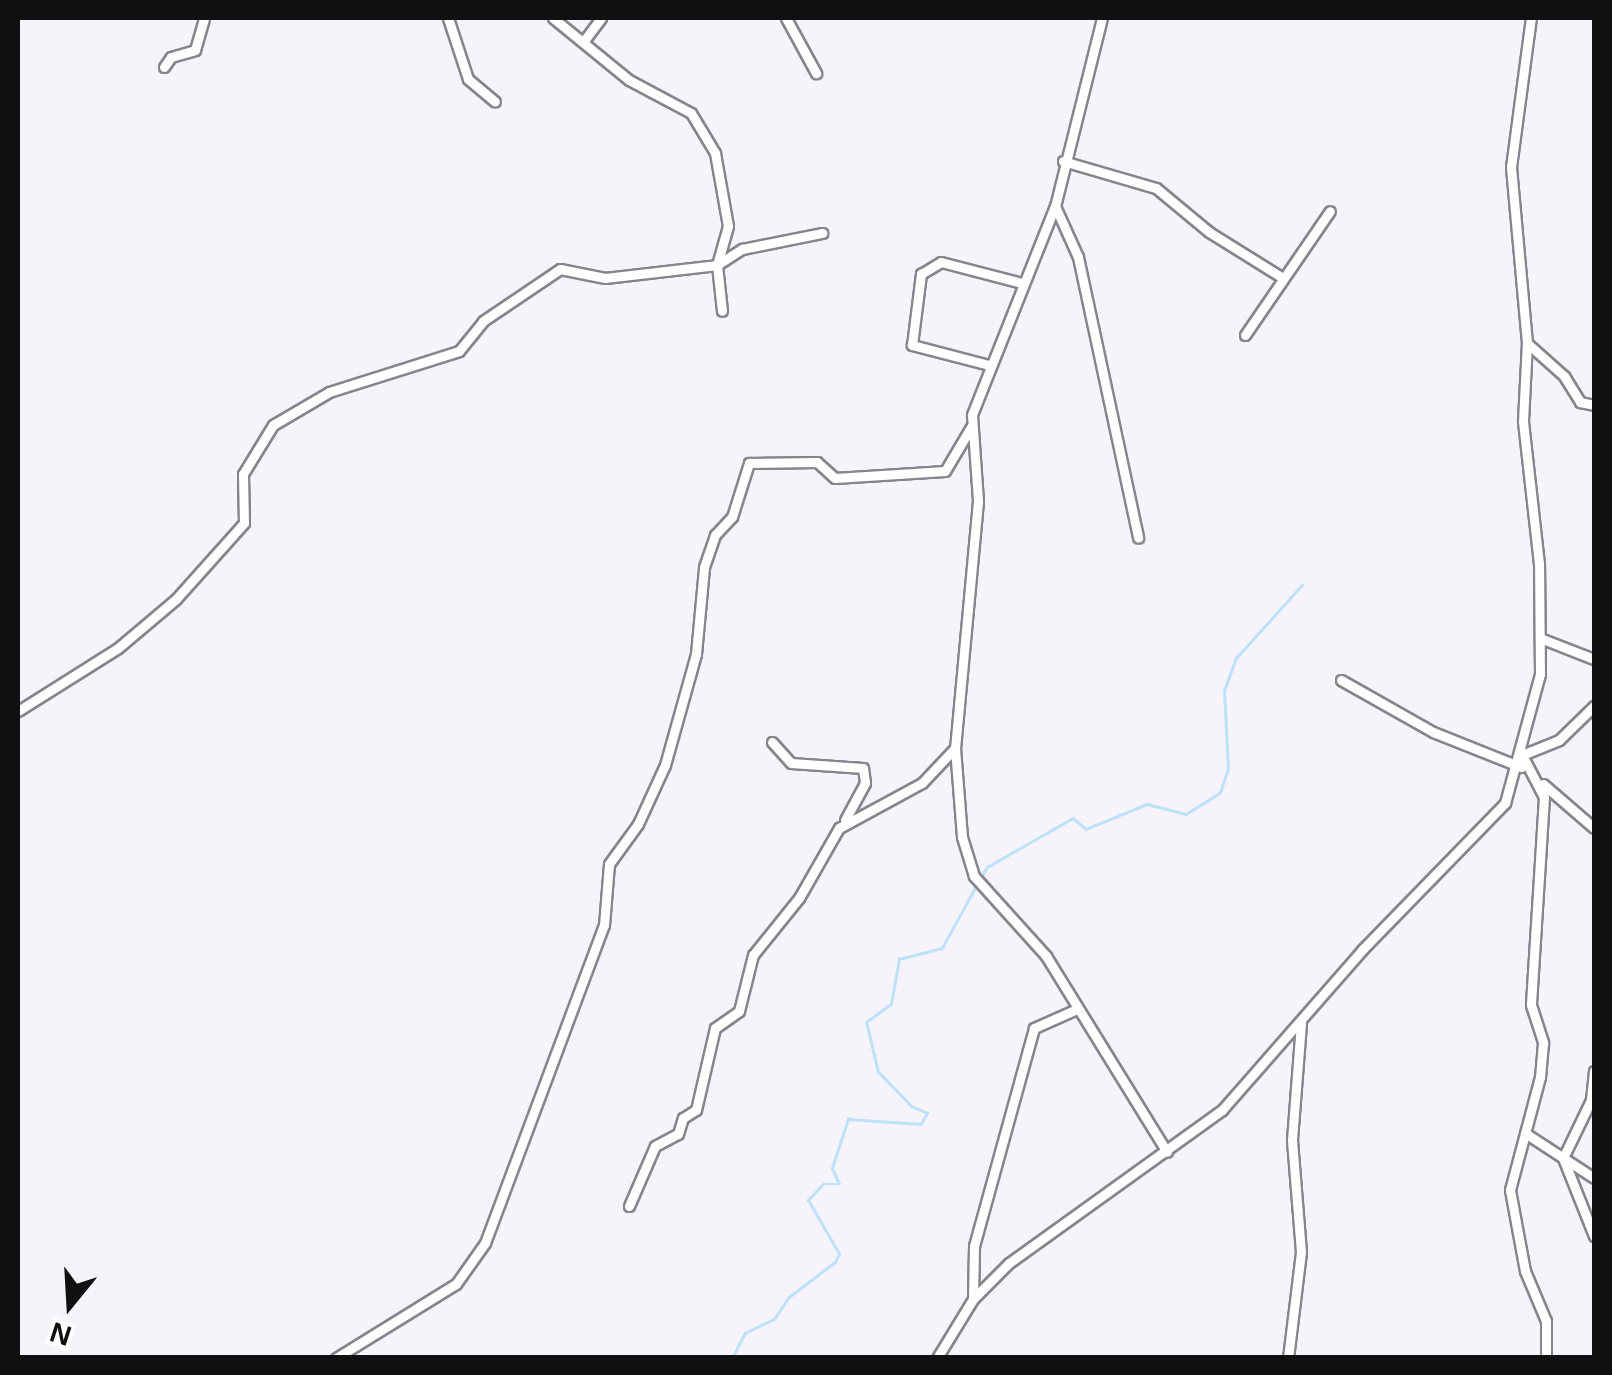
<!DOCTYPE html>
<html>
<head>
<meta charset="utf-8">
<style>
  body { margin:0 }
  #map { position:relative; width:1612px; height:1375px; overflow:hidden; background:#f6f3fb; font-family:Arial,sans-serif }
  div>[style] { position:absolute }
  .stream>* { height:2.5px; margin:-1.25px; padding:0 1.25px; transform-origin:1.25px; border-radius:1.25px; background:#bde2f8 }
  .roads { filter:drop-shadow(2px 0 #87858c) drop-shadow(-2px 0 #87858c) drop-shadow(0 2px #87858c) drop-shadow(0 -2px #87858c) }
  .minor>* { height:9px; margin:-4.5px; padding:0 4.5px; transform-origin:4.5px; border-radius:4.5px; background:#fff }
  span { translate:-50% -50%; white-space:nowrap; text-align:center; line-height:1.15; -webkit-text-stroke:8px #fff; paint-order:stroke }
  .frame { position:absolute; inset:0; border:20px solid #100f11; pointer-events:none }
  .north { position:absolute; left:20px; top:1255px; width:100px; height:100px; -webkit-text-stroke:8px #fff; paint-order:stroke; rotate:198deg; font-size:28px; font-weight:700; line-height:40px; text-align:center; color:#100f11 }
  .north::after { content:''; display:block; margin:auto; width:35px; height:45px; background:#100f11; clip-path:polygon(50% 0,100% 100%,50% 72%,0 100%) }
</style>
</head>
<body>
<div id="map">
  <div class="stream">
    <div style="left:981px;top:877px;width:12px;rotate:-59deg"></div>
    <div style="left:987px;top:867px;width:99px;rotate:-29.7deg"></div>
    <div style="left:1073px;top:818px;width:17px;rotate:40deg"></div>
    <div style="left:1086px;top:829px;width:66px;rotate:-22.3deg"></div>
    <div style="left:1147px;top:804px;width:40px;rotate:14.4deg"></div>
    <div style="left:1186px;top:814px;width:40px;rotate:-32deg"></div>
    <div style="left:1220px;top:793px;width:25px;rotate:-72deg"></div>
    <div style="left:1228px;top:769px;width:78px;rotate:-92.9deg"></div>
    <div style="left:1224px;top:691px;width:35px;rotate:-70deg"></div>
    <div style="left:1236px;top:658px;width:98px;rotate:-47.9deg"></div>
    <div style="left:732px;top:1358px;width:28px;rotate:-63deg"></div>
    <div style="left:745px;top:1333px;width:32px;rotate:-26deg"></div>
    <div style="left:774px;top:1319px;width:27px;rotate:-56deg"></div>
    <div style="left:789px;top:1297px;width:58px;rotate:-37.3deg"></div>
    <div style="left:835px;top:1262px;width:9px;rotate:-63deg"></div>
    <div style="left:839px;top:1254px;width:62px;rotate:-119.9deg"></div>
    <div style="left:808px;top:1200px;width:22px;rotate:-47deg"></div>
    <div style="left:823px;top:1184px;width:16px"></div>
    <div style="left:839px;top:1184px;width:17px;rotate:-114deg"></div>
    <div style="left:832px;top:1168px;width:52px;rotate:-71.9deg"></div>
    <div style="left:848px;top:1119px;width:73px;rotate:3.9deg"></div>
    <div style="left:921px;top:1124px;width:13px;rotate:-61deg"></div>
    <div style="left:927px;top:1113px;width:16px;rotate:-158deg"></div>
    <div style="left:912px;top:1107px;width:49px;rotate:-134.2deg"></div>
    <div style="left:878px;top:1072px;width:51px;rotate:-103.5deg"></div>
    <div style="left:866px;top:1022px;width:31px;rotate:-36deg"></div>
    <div style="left:891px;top:1004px;width:46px;rotate:-79.9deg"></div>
    <div style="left:899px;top:959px;width:44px;rotate:-14.3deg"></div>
    <div style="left:942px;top:948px;width:73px;rotate:-61.3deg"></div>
  </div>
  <div class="roads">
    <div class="minor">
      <div style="left:448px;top:18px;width:64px;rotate:71.8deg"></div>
      <div style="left:468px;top:79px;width:35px;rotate:40deg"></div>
      <div style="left:553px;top:18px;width:98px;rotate:39.2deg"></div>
      <div style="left:629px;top:80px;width:70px;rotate:28deg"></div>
      <div style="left:691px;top:113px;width:47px;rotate:59deg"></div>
      <div style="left:715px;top:153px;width:74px;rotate:79.9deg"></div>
      <div style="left:728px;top:226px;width:41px;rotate:105.8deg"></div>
      <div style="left:717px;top:265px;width:46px;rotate:83.8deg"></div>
      <div style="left:786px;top:18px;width:63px;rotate:61.4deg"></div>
      <div style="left:1102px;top:18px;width:194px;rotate:104deg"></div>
      <div style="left:1055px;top:206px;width:225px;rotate:111.7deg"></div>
      <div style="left:972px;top:415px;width:86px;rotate:86deg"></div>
      <div style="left:978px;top:501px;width:248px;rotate:95.3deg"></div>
      <div style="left:955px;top:748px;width:89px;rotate:85.5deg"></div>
      <div style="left:962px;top:837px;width:41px;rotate:72.9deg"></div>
      <div style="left:974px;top:876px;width:108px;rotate:48deg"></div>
      <div style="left:1046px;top:956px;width:230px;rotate:58.3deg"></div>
      <div style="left:583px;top:42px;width:30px;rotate:-53deg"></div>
      <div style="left:164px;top:67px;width:12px;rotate:-55deg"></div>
      <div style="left:171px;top:57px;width:25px;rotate:-16deg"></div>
      <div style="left:195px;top:50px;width:33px;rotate:-74deg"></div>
      <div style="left:1063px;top:161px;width:97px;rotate:16.2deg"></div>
      <div style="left:1156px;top:188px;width:69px;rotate:39.7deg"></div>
      <div style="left:1209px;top:232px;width:87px;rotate:31.9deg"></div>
      <div style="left:1055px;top:206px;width:56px;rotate:65.7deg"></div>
      <div style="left:1078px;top:257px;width:287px;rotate:77.9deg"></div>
      <div style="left:1245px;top:335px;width:150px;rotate:-55.6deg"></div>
      <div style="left:1527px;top:343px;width:50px;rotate:41.7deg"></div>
      <div style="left:1564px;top:376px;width:31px;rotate:58deg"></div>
      <div style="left:1580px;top:402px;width:14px;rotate:12deg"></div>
      <div style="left:989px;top:365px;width:80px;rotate:-165.4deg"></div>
      <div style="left:912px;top:345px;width:72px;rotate:-82.8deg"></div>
      <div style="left:921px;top:274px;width:23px;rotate:-31deg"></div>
      <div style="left:941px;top:262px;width:84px;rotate:14.5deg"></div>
      <div style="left:1540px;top:638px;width:58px;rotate:21.3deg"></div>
      <div style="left:1341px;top:680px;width:106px;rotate:29.5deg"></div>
      <div style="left:1433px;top:732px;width:95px;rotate:21.7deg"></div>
      <div style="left:18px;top:711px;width:118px;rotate:-32.2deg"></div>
      <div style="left:118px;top:648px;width:76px;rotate:-40.2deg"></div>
      <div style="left:176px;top:599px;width:102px;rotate:-48.2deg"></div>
      <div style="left:244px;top:523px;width:49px;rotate:-91.2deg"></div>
      <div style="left:243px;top:474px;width:57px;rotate:-58.5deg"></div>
      <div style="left:273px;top:425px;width:65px;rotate:-30.5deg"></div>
      <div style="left:329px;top:392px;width:136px;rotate:-17.5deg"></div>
      <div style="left:459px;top:351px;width:38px;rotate:-51deg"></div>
      <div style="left:483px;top:321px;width:93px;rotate:-34deg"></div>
      <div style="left:560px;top:269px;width:46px;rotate:11.3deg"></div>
      <div style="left:605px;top:278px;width:113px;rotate:-6.6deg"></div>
      <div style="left:717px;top:265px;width:30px;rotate:-33deg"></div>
      <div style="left:742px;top:249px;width:82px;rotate:-11.3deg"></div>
      <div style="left:772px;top:742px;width:28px;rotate:48deg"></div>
      <div style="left:791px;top:763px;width:72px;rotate:4deg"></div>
      <div style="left:863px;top:768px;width:15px;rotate:82deg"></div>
      <div style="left:865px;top:783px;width:42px;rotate:118.4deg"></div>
      <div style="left:1522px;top:755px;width:47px;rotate:62.4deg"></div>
      <div style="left:1544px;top:797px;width:208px;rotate:93.6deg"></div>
      <div style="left:1531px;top:1005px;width:40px;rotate:72deg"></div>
      <div style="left:1543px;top:1043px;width:34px;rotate:95deg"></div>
      <div style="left:1540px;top:1077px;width:117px;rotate:104.9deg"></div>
      <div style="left:1510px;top:1190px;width:82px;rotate:79.5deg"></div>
      <div style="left:1525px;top:1271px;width:54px;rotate:67.2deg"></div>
      <div style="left:1546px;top:1321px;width:37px;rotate:90deg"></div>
      <div style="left:1522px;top:755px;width:40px;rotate:-22deg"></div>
      <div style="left:1559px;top:740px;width:49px;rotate:-44.2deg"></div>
      <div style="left:1543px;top:784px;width:67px;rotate:40.8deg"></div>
      <div style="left:1594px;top:1071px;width:29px;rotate:96deg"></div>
      <div style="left:1591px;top:1100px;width:64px;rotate:115.8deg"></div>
      <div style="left:1563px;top:1158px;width:84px;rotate:68.3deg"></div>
      <div style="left:1525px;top:1133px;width:82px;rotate:33.1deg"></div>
      <div style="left:629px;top:1206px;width:65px;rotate:-66.6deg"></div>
      <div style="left:655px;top:1146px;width:26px;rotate:-28deg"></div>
      <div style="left:678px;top:1134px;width:17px;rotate:-73deg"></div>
      <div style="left:683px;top:1118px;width:15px;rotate:-32deg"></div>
      <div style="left:696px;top:1110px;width:84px;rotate:-77deg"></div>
      <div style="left:715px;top:1028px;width:29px;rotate:-35deg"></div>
      <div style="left:739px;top:1011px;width:58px;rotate:-76deg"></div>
      <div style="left:753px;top:955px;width:73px;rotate:-51.1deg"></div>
      <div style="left:799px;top:898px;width:81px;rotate:-60.3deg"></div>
      <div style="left:839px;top:828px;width:94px;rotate:-28.5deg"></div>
      <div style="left:922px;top:783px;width:48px;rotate:-46.7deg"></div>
      <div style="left:973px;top:1299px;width:53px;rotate:-88.9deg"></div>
      <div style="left:974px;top:1246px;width:226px;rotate:-74.6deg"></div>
      <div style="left:1034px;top:1028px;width:47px;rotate:-23.8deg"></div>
      <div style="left:336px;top:1358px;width:141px;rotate:-31.7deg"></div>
      <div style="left:456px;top:1284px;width:50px;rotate:-54.7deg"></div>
      <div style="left:485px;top:1243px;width:340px;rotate:-69.5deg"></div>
      <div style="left:604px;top:925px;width:61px;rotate:-85.3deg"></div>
      <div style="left:609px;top:864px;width:49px;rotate:-54.1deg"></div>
      <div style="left:638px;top:824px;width:65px;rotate:-65.4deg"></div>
      <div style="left:665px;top:765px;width:115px;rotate:-74.4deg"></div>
      <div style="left:696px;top:654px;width:87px;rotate:-84.7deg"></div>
      <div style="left:704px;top:567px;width:34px;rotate:-71deg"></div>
      <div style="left:715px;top:535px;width:25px;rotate:-47deg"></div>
      <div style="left:732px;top:517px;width:57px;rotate:-72.5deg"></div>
      <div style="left:749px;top:463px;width:68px;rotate:-0.8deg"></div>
      <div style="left:817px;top:462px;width:24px;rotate:42deg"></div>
      <div style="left:835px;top:478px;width:110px;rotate:-3.6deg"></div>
      <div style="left:945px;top:471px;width:51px;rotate:-59.4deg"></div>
      <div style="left:937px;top:1358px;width:69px;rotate:-58.6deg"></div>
      <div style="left:973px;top:1299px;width:51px;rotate:-45deg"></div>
      <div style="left:1009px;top:1263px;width:262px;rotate:-35.7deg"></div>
      <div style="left:1222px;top:1110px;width:213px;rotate:-48.8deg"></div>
      <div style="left:1362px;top:950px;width:205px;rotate:-45.8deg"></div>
      <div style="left:1505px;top:803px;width:134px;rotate:-74.8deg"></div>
      <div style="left:1540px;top:674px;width:110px;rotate:-90.5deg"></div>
      <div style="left:1539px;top:564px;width:144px;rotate:-96.4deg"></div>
      <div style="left:1523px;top:421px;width:78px;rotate:-87.1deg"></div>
      <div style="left:1527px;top:343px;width:177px;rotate:-95.2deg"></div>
      <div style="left:1511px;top:167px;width:150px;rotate:-82.4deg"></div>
      <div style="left:1288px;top:1358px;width:107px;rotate:-83deg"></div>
      <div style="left:1301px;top:1252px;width:112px;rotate:-94.6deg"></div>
      <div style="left:1292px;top:1140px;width:118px;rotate:-85.6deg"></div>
    </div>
  </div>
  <div class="frame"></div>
  <div class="north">N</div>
</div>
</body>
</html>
